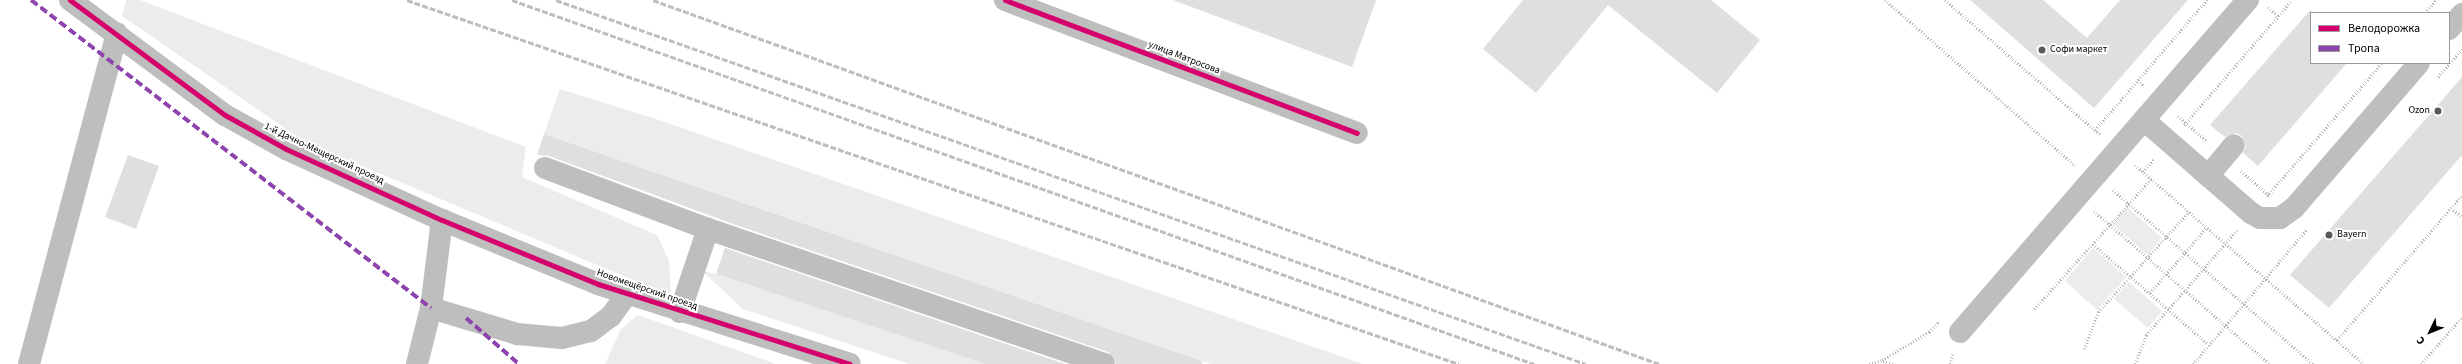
<!DOCTYPE html>
<html>
<head>
<meta charset="utf-8">
<style>
  body { margin:0 }
  #map { position:relative; width:2462px; height:364px; overflow:hidden; background:#fff; font-family:"Source Sans 3",sans-serif }
  div>[style] { position:absolute }
  .green>* { inset:0; background:#ececec }
  .building>* { inset:0; background:#dfdfdf }
  .path>* { height:2.5px; margin-top:-1.25px; transform-origin:0; background:repeating-linear-gradient(90deg,#b9b9b9 0 1px,transparent 0 3px) }
  .minor>* { height:22px; margin:-11px; padding:0 11px; transform-origin:11px; border-radius:11px; background:#bebebe }
  .rail>* { height:3px; margin-top:-1.5px; transform-origin:0; background:repeating-linear-gradient(90deg,#bebebe 0 6px,transparent 0 8px) }
  .quiet>* { height:4px; margin-top:-2px; transform-origin:0; background:repeating-linear-gradient(90deg,#8e44ad 0 8px,transparent 0 12px) }
  .cycleway>* { height:5px; margin:-2.5px; padding:0 2.5px; transform-origin:2.5px; border-radius:2.5px; background:#d6006c }
  .dots>* { width:11px; height:11px; translate:-50% -50%; box-sizing:border-box; border:2px solid #fff; border-radius:50% }
  span { translate:-50% -50%; white-space:nowrap; text-align:center; line-height:1.15; -webkit-text-stroke:4px #fff; paint-order:stroke }
  .poi-label { font-size:10px; color:#000 }
  .left { translate:0 -50%; text-align:left }
  .right { translate:-100% -50%; text-align:right }
  .street-label { font-size:10px; color:#000 }
  .legend { position:absolute; left:2310px; top:12px; width:140px; height:52px; box-sizing:border-box; background:#fff; border:1px solid #999; margin:0; padding:5px 7px; list-style:none; font-size:12px; color:#000 }
  .legend li { display:flex; align-items:center; gap:8px; height:20px }
  .legend b { width:20px; border:1px solid #999 }
  .north { position:absolute; left:2410px; top:312px; width:40px; height:40px; -webkit-text-stroke:3px #fff; paint-order:stroke; rotate:227deg; font-size:11px; font-weight:700; line-height:16px; text-align:center; color:#000 }
  .north::after { content:''; display:block; margin:auto; width:14px; height:18px; background:#000; clip-path:polygon(50% 0,100% 100%,50% 72%,0 100%) }
</style>
</head>
<body>
<div id="map">
  <div class="green">
    <div style="clip-path:polygon(126px 0,140px 0,526px 147px,522px 177px,657px 235px,669px 261px,671px 296px,305px 142px,122px 16px)"></div>
    <div style="clip-path:polygon(560px 89px,659px 120px,1363px 364px,1211px 364px,544px 134px)"></div>
    <div style="clip-path:polygon(2127px 207px,2162px 238px,2148px 255px,2112px 224px)"></div>
    <div style="clip-path:polygon(2093px 248px,2126px 277px,2097px 310px,2065px 281px)"></div>
    <div style="clip-path:polygon(702px 271px,716px 274px,985px 364px,909px 364px,743px 309px)"></div>
    <div style="clip-path:polygon(2129px 282px,2162px 311px,2148px 328px,2114px 299px)"></div>
    <div style="clip-path:polygon(638px 315px,776px 364px,605px 364px,621px 329px)"></div>
  </div>
  <div class="building">
    <div style="clip-path:polygon(1173px 0,1376px 0,1352px 67px)"></div>
    <div style="clip-path:polygon(1523px 0,1711px 0,1760px 40px,1717px 93px,1608px 5px,1536px 93px,1483px 49px)"></div>
    <div style="clip-path:polygon(1970px 0,2043px 0,2087px 38px,2120px 0,2188px 0,2094px 108px)"></div>
    <div style="clip-path:polygon(2311px 9px,2311px 63px,2347px 63px,2258px 166px,2243px 153px,2246px 147px,2242px 136px,2236px 133px,2225px 137px,2210px 125px)"></div>
    <div style="clip-path:polygon(2462px 77px,2462px 155px,2329px 308px,2290px 275px)"></div>
    <div style="clip-path:polygon(544px 134px,1202px 361px,1202px 364px,1116px 364px,1108px 352px,733px 224px,549px 156px,537px 155px)"></div>
    <div style="clip-path:polygon(128px 155px,159px 166px,136px 229px,105px 217px)"></div>
    <div style="clip-path:polygon(725px 248px,1065px 364px,985px 364px,716px 274px)"></div>
  </div>
  <div class="path">
    <div style="left:1885px;top:0;width:252px;rotate:41deg"></div>
    <div style="left:1945px;top:0;width:206px;rotate:40.9deg"></div>
    <div style="left:2268px;top:7px;width:13px;rotate:42deg"></div>
    <div style="left:2425px;top:13px;width:17px;rotate:-50deg"></div>
    <div style="left:2438px;top:77px;width:37px;rotate:-49deg"></div>
    <div style="left:2138px;top:80px;width:8px;rotate:45deg"></div>
    <div style="left:2178px;top:116px;width:38px;rotate:41deg"></div>
    <div style="left:2184px;top:125px;width:165px;rotate:-49.2deg"></div>
    <div style="left:2095px;top:130px;width:172px;rotate:-49.3deg"></div>
    <div style="left:2135px;top:165px;width:303px;rotate:41deg"></div>
    <div style="left:2241px;top:171px;width:37px;rotate:41deg"></div>
    <div style="left:2143px;top:172px;width:17px;rotate:-50deg"></div>
    <div style="left:2113px;top:190px;width:265px;rotate:41deg"></div>
    <div style="left:2267px;top:196px;width:176px;rotate:-49.2deg"></div>
    <div style="left:2451px;top:208px;width:14px;rotate:39deg"></div>
    <div style="left:2094px;top:211px;width:233px;rotate:41deg"></div>
    <div style="left:2093px;top:244px;width:151px;rotate:41deg"></div>
    <div style="left:2150px;top:293px;width:87px;rotate:-49.2deg"></div>
    <div style="left:2034px;top:309px;width:175px;rotate:-48deg"></div>
    <div style="left:2337px;top:340px;width:191px;rotate:-49.2deg"></div>
    <div style="left:2084px;top:349px;width:40px;rotate:-69deg"></div>
    <div style="left:2098px;top:312px;width:135px;rotate:-47.7deg"></div>
    <div style="left:1883px;top:361px;width:10px;rotate:17deg"></div>
    <div style="left:1869px;top:364px;width:14px;rotate:-17deg"></div>
    <div style="left:1882px;top:360px;width:55px;rotate:-30.8deg"></div>
    <div style="left:1929px;top:332px;width:15px;rotate:-48deg"></div>
    <div style="left:1950px;top:364px;width:11px;rotate:-75deg"></div>
    <div style="left:2135px;top:364px;width:31px;rotate:-69deg"></div>
    <div style="left:2146px;top:335px;width:139px;rotate:-49.1deg"></div>
    <div style="left:2193px;top:364px;width:177px;rotate:-49.8deg"></div>
    <div style="left:2421px;top:364px;width:62px;rotate:-48.9deg"></div>
  </div>
  <div class="minor">
    <div style="left:70px;top:0;width:193px;rotate:36.6deg"></div>
    <div style="left:225px;top:115px;width:70px;rotate:29.1deg"></div>
    <div style="left:286px;top:149px;width:171px;rotate:24.5deg"></div>
    <div style="left:442px;top:220px;width:169px;rotate:22.3deg"></div>
    <div style="left:598px;top:284px;width:264px;rotate:17.6deg"></div>
    <div style="left:1005px;top:0;width:376px;rotate:20.7deg"></div>
    <div style="left:2449px;top:29px;width:20px;rotate:-49deg"></div>
    <div style="left:2144px;top:120px;width:142px;rotate:41deg"></div>
    <div style="left:2251px;top:213px;width:10px;rotate:29deg"></div>
    <div style="left:2260px;top:218px;width:20px"></div>
    <div style="left:2280px;top:218px;width:17px;rotate:-36deg"></div>
    <div style="left:2294px;top:208px;width:191px;rotate:-49.2deg"></div>
    <div style="left:545px;top:168px;width:174px;rotate:20.5deg"></div>
    <div style="left:708px;top:229px;width:418px;rotate:18.8deg"></div>
    <div style="left:2208px;top:176px;width:40px;rotate:-50deg"></div>
    <div style="left:431px;top:308px;width:90px;rotate:16.8deg"></div>
    <div style="left:517px;top:334px;width:45px;rotate:5.1deg"></div>
    <div style="left:562px;top:338px;width:30px;rotate:-14deg"></div>
    <div style="left:591px;top:331px;width:25px;rotate:-37deg"></div>
    <div style="left:611px;top:316px;width:27px;rotate:-54deg"></div>
    <div style="left:680px;top:312px;width:88px;rotate:-71.4deg"></div>
    <div style="left:1960px;top:332px;width:440px;rotate:-49.1deg"></div>
    <div style="left:29px;top:364px;width:342px;rotate:-75.1deg"></div>
    <div style="left:417px;top:364px;width:58px;rotate:-76deg"></div>
    <div style="left:431px;top:308px;width:89px;rotate:-82.9deg"></div>
  </div>
  <div class="rail">
    <div style="left:407px;top:0;width:1113px;rotate:19.09deg"></div>
    <div style="left:512px;top:0;width:1085px;rotate:19.6deg"></div>
    <div style="left:556px;top:0;width:1092px;rotate:19.46deg"></div>
    <div style="left:653px;top:0;width:1070px;rotate:19.89deg"></div>
  </div>
  <div class="quiet">
    <div style="left:31px;top:0;width:505px;rotate:37.6deg"></div>
    <div style="left:466px;top:318px;width:70px;rotate:41deg"></div>
  </div>
  <div class="cycleway">
    <div style="left:70px;top:0;width:193px;rotate:36.6deg"></div>
    <div style="left:225px;top:115px;width:70px;rotate:29.1deg"></div>
    <div style="left:286px;top:149px;width:171px;rotate:24.5deg"></div>
    <div style="left:442px;top:220px;width:169px;rotate:22.3deg"></div>
    <div style="left:598px;top:284px;width:264px;rotate:17.6deg"></div>
    <div style="left:1005px;top:0;width:376px;rotate:20.7deg"></div>
  </div>
  <div class="dots">
    <div style="left:2042px;top:50px;background:#595959"></div>
    <div style="left:2438px;top:111px;background:#595959"></div>
    <div style="left:2329px;top:235px;background:#595959"></div>
  </div>
  <div class="poi-label">
    <span class="left" style="left:2050px;top:50px">Софи маркет</span>
    <span class="right" style="left:2430px;top:111px">Ozon</span>
    <span class="left" style="left:2337px;top:235px">Bayern</span>
  </div>
  <div class="street-label">
    <span style="left:1184px;top:58px;rotate:21deg">улица Матросова</span>
    <span style="left:324px;top:154px;rotate:25deg">1-й Дачно-Мещерский проезд</span>
    <span style="left:647px;top:290px;rotate:19deg">Новомещёрский проезд</span>
  </div>
  <ul class="legend">
  <li><b style="height:5px;background:#d6006c"></b>Велодорожка</li>
  <li><b style="height:5px;background:#8e44ad"></b>Тропа</li>
  </ul>
  <div class="north">С</div>
</div>
</body>
</html>
